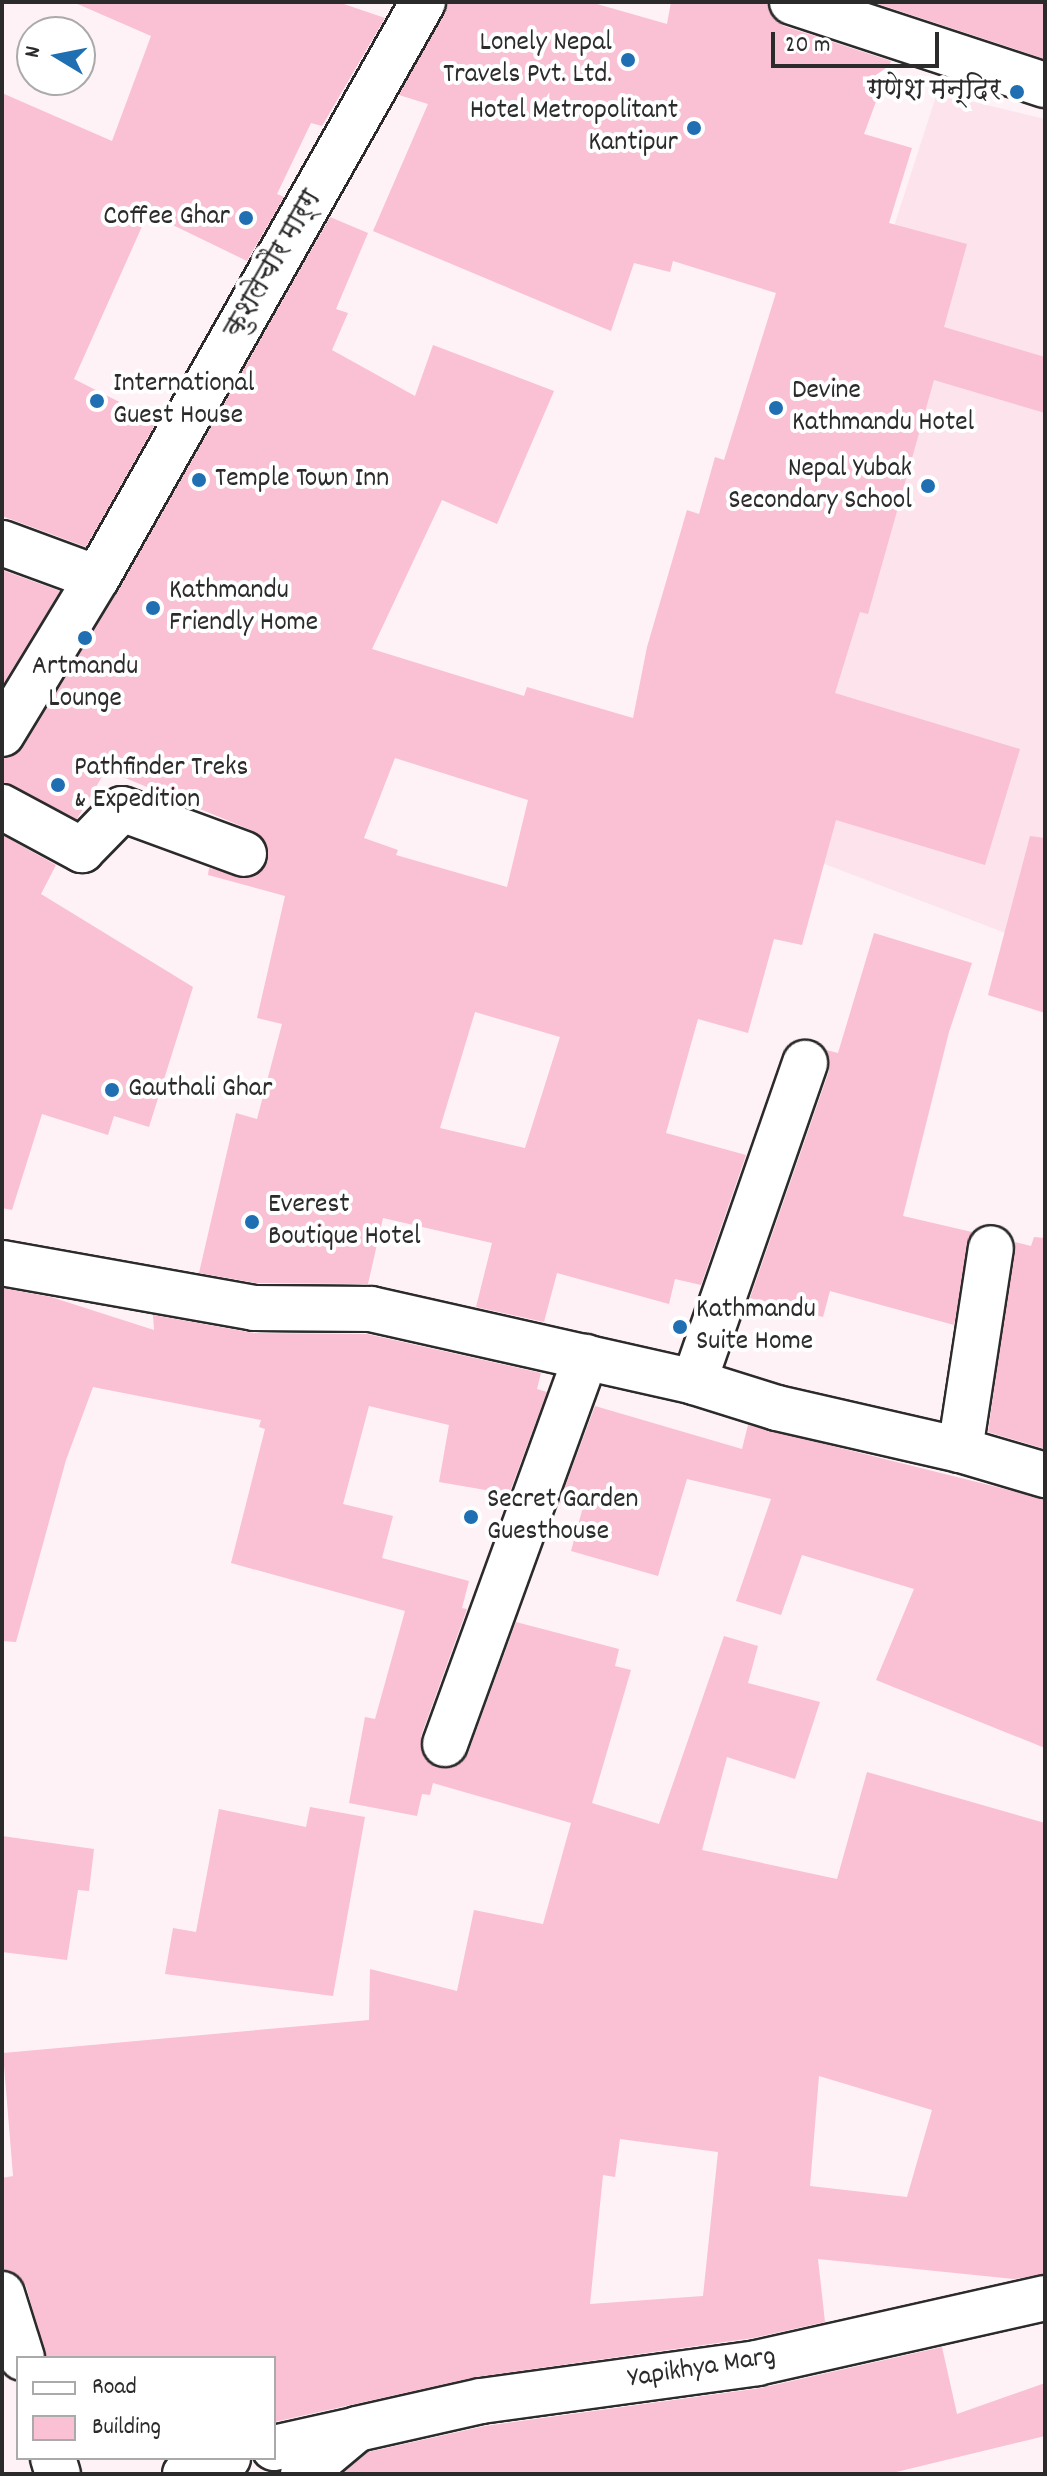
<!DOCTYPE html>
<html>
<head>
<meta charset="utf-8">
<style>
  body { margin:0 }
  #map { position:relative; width:1047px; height:2476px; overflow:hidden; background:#fef2f6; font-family:Dekko,"Playpen Sans Deva",sans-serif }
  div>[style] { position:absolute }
  .built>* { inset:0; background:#fde3ec }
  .building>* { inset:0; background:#fac0d3 }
  .roads { filter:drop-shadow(2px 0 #2b2b2b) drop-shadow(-2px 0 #2b2b2b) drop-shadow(0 2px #2b2b2b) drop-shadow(0 -2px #2b2b2b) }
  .street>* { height:44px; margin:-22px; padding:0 22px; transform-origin:22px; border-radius:22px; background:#fff }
  .secondary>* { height:44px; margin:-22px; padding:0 22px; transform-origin:22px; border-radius:22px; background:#fff }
  .dots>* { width:22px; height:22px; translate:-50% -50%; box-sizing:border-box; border:4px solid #fff; border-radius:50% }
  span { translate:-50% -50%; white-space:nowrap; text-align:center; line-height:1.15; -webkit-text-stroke:8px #fff; paint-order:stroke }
  .poi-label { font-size:28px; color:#2b2b2b }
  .right { translate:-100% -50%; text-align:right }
  .left { translate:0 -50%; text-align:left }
  .street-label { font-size:28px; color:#2b2b2b }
  .frame { position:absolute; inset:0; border:4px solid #2b2b2b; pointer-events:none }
  .legend { position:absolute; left:16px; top:2356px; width:260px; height:104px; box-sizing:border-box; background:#fff; border:2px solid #aaa; margin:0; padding:10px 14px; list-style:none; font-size:24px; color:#2b2b2b }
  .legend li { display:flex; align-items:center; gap:16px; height:40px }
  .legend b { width:40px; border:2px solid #aaa }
  .north { position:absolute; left:16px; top:16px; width:80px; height:80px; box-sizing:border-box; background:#fff; border:2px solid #aaa; border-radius:50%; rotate:280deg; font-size:22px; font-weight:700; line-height:32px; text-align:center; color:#2b2b2b }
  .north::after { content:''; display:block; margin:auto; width:28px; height:36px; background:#1f6fb2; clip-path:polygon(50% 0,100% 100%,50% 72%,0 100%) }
  .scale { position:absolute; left:771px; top:32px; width:168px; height:36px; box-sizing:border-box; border:4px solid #2b2b2b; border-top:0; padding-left:10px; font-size:24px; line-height:28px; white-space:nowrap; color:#2b2b2b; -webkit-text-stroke:6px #fff; paint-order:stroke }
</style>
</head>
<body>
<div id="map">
  <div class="built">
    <div style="clip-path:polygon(937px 93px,1045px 119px,1045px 948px,730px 828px,764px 629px)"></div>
  </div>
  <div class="building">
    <div style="clip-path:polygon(73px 2px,338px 2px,385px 18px,322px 126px,311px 123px,277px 194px,284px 197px,247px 261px,148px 213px,74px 379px,157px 421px,86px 547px,2px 516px,2px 93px,112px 141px,151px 36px)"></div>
    <div style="clip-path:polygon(evenodd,448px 2px,590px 2px,667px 24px,671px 2px,768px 2px,773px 18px,784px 26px,891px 61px,864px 134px,912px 148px,889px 223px,967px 244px,944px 327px,1045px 357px,1045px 413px,934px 380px,868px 614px,860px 612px,835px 693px,1020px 749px,985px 865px,836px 820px,802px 945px,774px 939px,748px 1033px,698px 1019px,666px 1133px,746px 1155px,701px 1285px,675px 1279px,669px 1304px,557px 1273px,544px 1322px,476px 1307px,492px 1243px,383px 1218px,368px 1284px,256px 1283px,199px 1273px,236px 1113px,257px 1119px,282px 1024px,257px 1018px,285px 896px,208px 875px,209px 868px,249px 878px,267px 863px,268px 849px,253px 831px,106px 770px,77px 819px,2px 782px,2px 759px,23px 747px,118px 591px,330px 217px,368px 233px,336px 309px,348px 313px,332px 350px,415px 396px,433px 345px,554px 391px,497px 524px,442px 500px,372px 649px,524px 696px,527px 687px,633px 718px,647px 647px,687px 510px,699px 514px,715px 457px,724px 460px,776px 293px,673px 261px,670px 272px,634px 263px,611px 331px,373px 231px,428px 104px,399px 95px,448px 2px,395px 758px,528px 800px,507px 887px,396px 855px,398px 850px,364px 838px,395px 758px,448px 2px,475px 1012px,560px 1037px,525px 1148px,440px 1128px,475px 1012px)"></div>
    <div style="clip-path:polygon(872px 2px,1045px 2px,1045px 59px)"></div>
    <div style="clip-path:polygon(2px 570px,60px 591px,2px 686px)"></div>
    <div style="clip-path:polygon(2px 835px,56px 865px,41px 894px,193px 987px,149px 1127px,114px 1116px,108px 1135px,42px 1114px,12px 1210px,2px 1208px)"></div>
    <div style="clip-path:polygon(1030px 836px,1045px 838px,1045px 1013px,988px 995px)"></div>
    <div style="clip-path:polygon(874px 933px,972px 963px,949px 1032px,903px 1216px,972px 1232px,954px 1325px,830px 1291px,823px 1317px,750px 1298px,829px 1071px,826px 1050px,838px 1053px)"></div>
    <div style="clip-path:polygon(1034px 1237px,1045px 1238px,1045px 1449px,988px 1432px,1015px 1242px,1031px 1246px)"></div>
    <div style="clip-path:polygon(evenodd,2px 1288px,51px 1297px,154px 1330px,153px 1315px,254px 1333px,367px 1334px,541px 1373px,537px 1389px,547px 1392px,509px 1494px,439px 1482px,449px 1425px,369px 1406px,343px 1504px,393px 1516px,382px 1558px,469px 1581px,462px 1608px,467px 1609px,421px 1736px,425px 1759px,436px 1767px,450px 1768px,468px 1753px,516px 1622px,619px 1649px,615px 1666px,631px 1670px,592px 1803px,659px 1824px,724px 1636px,758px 1646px,748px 1683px,820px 1702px,795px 1779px,727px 1757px,702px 1850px,837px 1879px,867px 1772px,1045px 1823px,1045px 2274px,1014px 2279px,818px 2259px,825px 2322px,753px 2338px,476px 2377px,274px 2422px,274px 2358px,46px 2358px,26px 2286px,18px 2275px,2px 2270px,2px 2178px,13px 2176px,3px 2053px,369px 2020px,370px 1969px,457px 1991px,474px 1910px,543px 1924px,571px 1823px,433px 1783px,430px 1795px,422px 1794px,417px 1816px,349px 1803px,365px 1717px,375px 1719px,405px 1611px,231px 1563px,265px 1429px,259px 1427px,261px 1420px,93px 1387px,66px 1460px,16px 1642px,2px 1641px,2px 1288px,819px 2076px,932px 2110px,907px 2197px,810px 2186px,819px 2076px,2px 1288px,620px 2139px,718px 2152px,703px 2296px,590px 2304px,603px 2175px,615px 2177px,620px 2139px)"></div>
    <div style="clip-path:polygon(595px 1406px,742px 1449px,748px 1425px,1045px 1499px,1045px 1748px,876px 1680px,914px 1589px,802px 1555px,781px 1615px,736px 1601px,771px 1499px,687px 1479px,658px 1576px,571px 1551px,583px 1507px,559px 1503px)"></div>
    <div style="clip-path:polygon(310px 1807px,365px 1817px,333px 1996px,165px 1974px,173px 1928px,196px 1932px,219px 1809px,306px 1827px)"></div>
    <div style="clip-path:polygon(2px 1836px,94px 1849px,89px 1891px,78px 1890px,67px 1960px,2px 1952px)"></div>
    <div style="clip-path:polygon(942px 2347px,957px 2414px,1045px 2383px,1045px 2436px,888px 2474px,342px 2474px,368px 2452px,485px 2426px,761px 2388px)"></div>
  </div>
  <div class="roads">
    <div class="street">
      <div style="left:2px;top:543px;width:101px;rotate:20.2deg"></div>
      <div style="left:2px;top:807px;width:91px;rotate:28.3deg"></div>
      <div style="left:82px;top:850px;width:57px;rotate:-45.7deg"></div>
      <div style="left:122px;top:809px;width:130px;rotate:20.2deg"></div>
      <div style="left:2px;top:1263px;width:256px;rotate:10.1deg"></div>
      <div style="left:254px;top:1308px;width:117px;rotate:0.5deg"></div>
      <div style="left:371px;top:1309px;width:331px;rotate:12.7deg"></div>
      <div style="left:694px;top:1382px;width:87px;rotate:17.4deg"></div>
      <div style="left:777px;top:1408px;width:188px;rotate:12.9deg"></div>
      <div style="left:960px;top:1450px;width:89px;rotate:16.4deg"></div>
      <div style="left:694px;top:1382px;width:338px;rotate:-70.8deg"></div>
      <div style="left:960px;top:1450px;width:204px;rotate:-81.3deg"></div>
      <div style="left:445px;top:1744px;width:412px;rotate:-70deg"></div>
      <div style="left:274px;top:2448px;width:78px;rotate:-12.6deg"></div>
      <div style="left:185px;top:2474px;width:46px;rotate:-20.4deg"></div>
      <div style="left:303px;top:2474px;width:70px;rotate:-39.8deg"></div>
      <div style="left:357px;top:2429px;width:127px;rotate:-12.7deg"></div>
      <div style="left:481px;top:2401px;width:279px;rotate:-7.8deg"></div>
      <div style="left:757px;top:2363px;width:295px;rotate:-12.7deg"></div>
    </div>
    <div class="secondary">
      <div style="left:792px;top:2px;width:266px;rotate:18.2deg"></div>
      <div style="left:2px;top:734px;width:183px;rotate:-58.7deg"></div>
      <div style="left:97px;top:578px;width:662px;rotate:-60.49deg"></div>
      <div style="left:2px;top:2294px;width:67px;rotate:72.6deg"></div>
      <div style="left:53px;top:2458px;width:17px;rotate:73deg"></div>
    </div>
  </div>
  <div class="dots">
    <div style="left:628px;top:60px;background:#1f6fb2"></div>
    <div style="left:1017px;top:92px;background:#1f6fb2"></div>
    <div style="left:694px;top:128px;background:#1f6fb2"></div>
    <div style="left:246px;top:218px;background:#1f6fb2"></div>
    <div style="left:97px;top:401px;background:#1f6fb2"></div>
    <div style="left:776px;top:408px;background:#1f6fb2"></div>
    <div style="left:199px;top:480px;background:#1f6fb2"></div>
    <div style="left:928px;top:486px;background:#1f6fb2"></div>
    <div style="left:153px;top:608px;background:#1f6fb2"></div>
    <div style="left:85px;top:638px;background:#1f6fb2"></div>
    <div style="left:58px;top:785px;background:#1f6fb2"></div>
    <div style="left:112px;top:1090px;background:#1f6fb2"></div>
    <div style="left:252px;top:1222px;background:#1f6fb2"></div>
    <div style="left:680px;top:1327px;background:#1f6fb2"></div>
    <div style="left:471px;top:1517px;background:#1f6fb2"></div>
  </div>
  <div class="poi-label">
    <span class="right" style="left:612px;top:60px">Lonely Nepal<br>Travels Pvt. Ltd.</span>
    <span class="right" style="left:1001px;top:92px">गणेश मन्दिर</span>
    <span class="right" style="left:678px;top:128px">Hotel Metropolitant<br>Kantipur</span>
    <span class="right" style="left:230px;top:218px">Coffee Ghar</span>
    <span class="left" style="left:113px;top:401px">International<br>Guest House</span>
    <span class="left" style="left:792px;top:408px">Devine<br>Kathmandu Hotel</span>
    <span class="right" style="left:912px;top:486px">Nepal Yubak<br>Secondary School</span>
    <span class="left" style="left:215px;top:480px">Temple Town Inn</span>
    <span class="left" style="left:169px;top:608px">Kathmandu<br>Friendly Home</span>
    <span style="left:85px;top:684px">Artmandu<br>Lounge</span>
    <span class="left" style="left:74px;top:785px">Pathfinder Treks<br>&amp; Expedition</span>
    <span class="left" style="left:128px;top:1090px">Gauthali Ghar</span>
    <span class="left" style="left:268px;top:1222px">Everest<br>Boutique Hotel</span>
    <span class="left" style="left:696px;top:1327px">Kathmandu<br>Suite Home</span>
    <span class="left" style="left:487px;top:1517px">Secret Garden<br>Guesthouse</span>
  </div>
  <div class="street-label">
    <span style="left:274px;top:265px;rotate:-60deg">कुशलेचौर मार्ग</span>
    <span style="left:702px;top:2369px;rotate:-9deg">Yapikhya Marg</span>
  </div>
  <div class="frame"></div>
  <ul class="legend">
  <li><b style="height:10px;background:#fff"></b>Road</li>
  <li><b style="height:22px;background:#fac0d3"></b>Building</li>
  </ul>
  <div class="north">N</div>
  <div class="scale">20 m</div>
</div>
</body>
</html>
